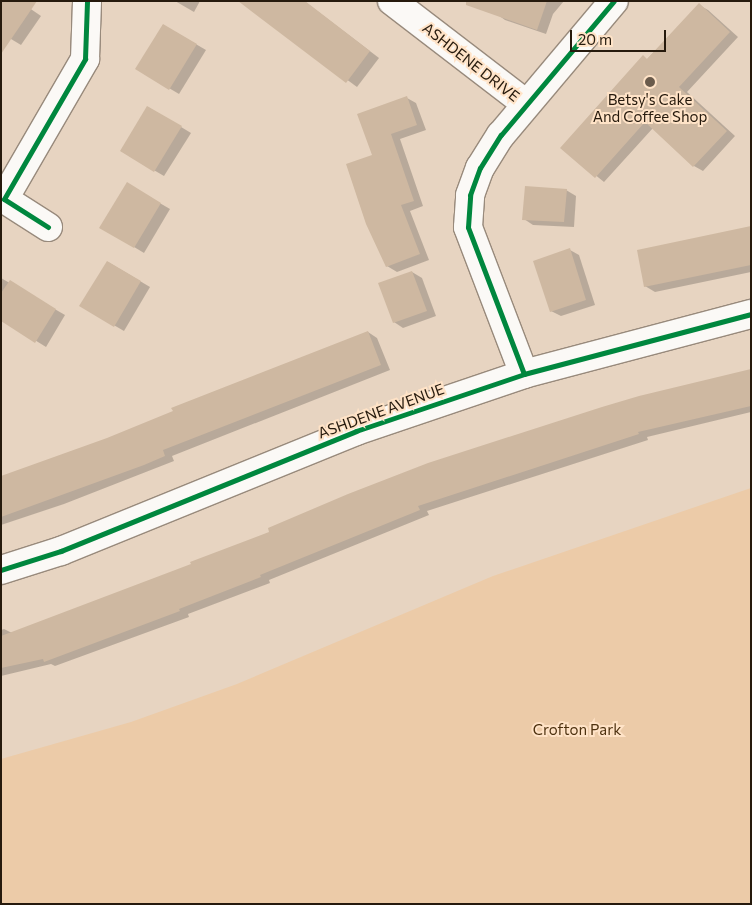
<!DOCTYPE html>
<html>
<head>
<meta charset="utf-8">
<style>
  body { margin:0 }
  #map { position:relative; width:752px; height:905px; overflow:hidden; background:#e7d4c1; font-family:Commissioner,sans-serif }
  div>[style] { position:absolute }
  .green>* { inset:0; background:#eccba8 }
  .shadow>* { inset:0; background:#0003 }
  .building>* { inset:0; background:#ceb8a1 }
  .roads { filter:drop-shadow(1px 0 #988a7c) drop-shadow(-1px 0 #988a7c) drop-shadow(0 1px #988a7c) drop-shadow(0 -1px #988a7c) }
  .street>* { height:28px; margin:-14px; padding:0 14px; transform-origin:14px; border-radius:14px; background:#fbf9f6 }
  .cycleway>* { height:5px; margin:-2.5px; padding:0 2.5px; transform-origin:2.5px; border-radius:2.5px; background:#00873e }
  .dots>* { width:14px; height:14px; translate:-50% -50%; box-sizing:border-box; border:2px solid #ffe3c7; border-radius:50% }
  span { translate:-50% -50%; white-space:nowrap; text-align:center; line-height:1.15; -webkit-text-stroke:4px #ffe3c7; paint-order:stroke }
  .street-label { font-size:15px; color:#261a0d }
  .poi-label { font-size:15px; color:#261a0d }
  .park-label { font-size:15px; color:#4d310f }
  .frame { position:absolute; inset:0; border:2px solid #261a0d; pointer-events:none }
  .scale { position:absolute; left:570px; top:30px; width:96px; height:22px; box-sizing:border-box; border:2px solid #261a0d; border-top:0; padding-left:6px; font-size:15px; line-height:18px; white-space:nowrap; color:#261a0d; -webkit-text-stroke:4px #ffe3c7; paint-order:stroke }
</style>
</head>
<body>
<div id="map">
  <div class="green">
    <div style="clip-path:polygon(751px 488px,751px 904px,1px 904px,1px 759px,131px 722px,237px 684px,493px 576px)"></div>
  </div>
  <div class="shadow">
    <div style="clip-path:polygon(19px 1px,41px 16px,21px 45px,1px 33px)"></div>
    <div style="clip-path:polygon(175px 1px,200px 1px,194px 12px)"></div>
    <div style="clip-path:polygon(304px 1px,379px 58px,357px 87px,245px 5px)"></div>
    <div style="clip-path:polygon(479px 1px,564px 1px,553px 14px,546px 34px,505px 20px)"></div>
    <div style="clip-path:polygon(699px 5px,708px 10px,738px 37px,687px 92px,735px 136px,703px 171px,694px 166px,653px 128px,604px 182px,562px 148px)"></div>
    <div style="clip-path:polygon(163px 25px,206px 50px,179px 94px,137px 69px)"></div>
    <div style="clip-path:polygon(407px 98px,416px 103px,426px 130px,400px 139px,423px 206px,410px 211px,429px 260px,397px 272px,387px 266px,373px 156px)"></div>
    <div style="clip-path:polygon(148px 107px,191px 133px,164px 176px,121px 151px)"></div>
    <div style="clip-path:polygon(127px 184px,170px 209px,144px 253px,101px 227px)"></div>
    <div style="clip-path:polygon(566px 190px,576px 196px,574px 227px,533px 225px,524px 219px)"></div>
    <div style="clip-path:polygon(751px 228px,751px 272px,655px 292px,645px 286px)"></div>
    <div style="clip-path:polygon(570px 250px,579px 255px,595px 305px,561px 316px,551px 311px)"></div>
    <div style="clip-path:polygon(108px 262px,150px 287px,124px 331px,81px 306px)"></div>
    <div style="clip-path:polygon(412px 272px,422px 278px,436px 316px,403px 328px,394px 322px)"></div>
    <div style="clip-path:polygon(1px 278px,65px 315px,46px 347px,1px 319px)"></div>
    <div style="clip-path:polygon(368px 332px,377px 338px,390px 370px,172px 456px,174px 461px,64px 504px,1px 525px,1px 477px,108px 439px)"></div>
    <div style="clip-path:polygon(751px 372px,751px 412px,647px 437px,648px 440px,427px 511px,429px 515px,269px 580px,270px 583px,188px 614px,189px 617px,55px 666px,51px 664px,1px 676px,1px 630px,4px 629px,12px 633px)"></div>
  </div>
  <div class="building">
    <div style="clip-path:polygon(1px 1px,37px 1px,1px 54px)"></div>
    <div style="clip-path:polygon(238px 1px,305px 1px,370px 51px,346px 83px)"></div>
    <div style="clip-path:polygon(466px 1px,547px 1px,537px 30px,466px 5px)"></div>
    <div style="clip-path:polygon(699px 3px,730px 32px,679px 87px,727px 131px,693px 167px,645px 122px,595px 178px,560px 148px,643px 55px,647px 59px)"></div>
    <div style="clip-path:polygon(163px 24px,197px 44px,169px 90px,135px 69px)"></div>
    <div style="clip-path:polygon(407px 96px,417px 125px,391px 134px,414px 201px,401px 205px,420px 254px,386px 267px,366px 224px,346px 164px,372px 155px,357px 114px)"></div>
    <div style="clip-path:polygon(147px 106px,182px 126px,154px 172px,120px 151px)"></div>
    <div style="clip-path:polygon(127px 182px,161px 203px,134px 248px,99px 228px)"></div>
    <div style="clip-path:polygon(525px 186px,567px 189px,564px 222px,522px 220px)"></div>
    <div style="clip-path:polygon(751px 226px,751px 265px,644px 287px,637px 250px)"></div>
    <div style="clip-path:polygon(570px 248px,586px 300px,550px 312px,533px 261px)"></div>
    <div style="clip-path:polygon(107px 261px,141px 281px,114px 327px,79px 306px)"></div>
    <div style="clip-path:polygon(412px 271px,427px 311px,393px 323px,378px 283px)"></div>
    <div style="clip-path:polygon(10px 280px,56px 309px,35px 343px,1px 321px,1px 293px)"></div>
    <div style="clip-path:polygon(368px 331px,381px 365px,163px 450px,165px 456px,144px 465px,1px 517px,1px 476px,107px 438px,173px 411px,171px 408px)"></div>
    <div style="clip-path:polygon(751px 369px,751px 406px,638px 432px,639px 434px,418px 506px,420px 510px,260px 575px,261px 577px,179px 609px,180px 611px,44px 662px,43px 659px,1px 668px,1px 636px,191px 564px,190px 562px,269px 532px,268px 528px,348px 494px,428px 463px,602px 407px,639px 396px)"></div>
  </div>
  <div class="roads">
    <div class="street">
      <div style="left:392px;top:1px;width:169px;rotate:37.5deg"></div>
      <div style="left:48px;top:227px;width:52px;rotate:-147.5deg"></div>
      <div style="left:4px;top:199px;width:162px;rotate:-59.9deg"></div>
      <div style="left:85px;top:59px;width:58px;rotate:-88deg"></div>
      <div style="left:524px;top:374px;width:157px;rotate:-110.9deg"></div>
      <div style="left:468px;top:227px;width:32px;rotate:-86deg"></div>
      <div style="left:470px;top:195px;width:29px;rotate:-70deg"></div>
      <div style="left:480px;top:168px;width:39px;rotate:-58deg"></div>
      <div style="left:501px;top:135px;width:175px;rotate:-49.9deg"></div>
      <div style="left:1px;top:570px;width:63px;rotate:-17.6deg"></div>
      <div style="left:61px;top:551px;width:318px;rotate:-22.1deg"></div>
      <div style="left:356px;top:431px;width:177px;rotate:-18.7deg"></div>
      <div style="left:524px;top:374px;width:235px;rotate:-14.8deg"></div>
    </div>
  </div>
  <div class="cycleway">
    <div style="left:48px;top:227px;width:52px;rotate:-147.5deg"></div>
    <div style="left:4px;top:199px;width:162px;rotate:-59.9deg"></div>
    <div style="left:85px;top:59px;width:58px;rotate:-88deg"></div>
    <div style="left:524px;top:374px;width:157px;rotate:-110.9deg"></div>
    <div style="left:468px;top:227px;width:32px;rotate:-86deg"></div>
    <div style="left:470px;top:195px;width:29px;rotate:-70deg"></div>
    <div style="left:480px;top:168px;width:39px;rotate:-58deg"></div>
    <div style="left:501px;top:135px;width:175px;rotate:-49.9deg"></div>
    <div style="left:1px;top:570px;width:63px;rotate:-17.6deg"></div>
    <div style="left:61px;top:551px;width:318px;rotate:-22.1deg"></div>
    <div style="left:356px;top:431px;width:177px;rotate:-18.7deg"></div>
    <div style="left:524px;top:374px;width:235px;rotate:-14.8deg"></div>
  </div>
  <div class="dots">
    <div style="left:650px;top:82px;background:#6a5b4c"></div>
  </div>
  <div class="street-label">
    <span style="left:471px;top:62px;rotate:38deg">ASHDENE DRIVE</span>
    <span style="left:381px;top:411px;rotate:-20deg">ASHDENE AVENUE</span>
  </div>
  <div class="poi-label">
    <span style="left:650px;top:108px">Betsy's Cake<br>And Coffee Shop</span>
  </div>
  <div class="park-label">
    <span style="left:577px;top:730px">Crofton Park</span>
  </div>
  <div class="frame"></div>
  <div class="scale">20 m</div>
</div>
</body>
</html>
